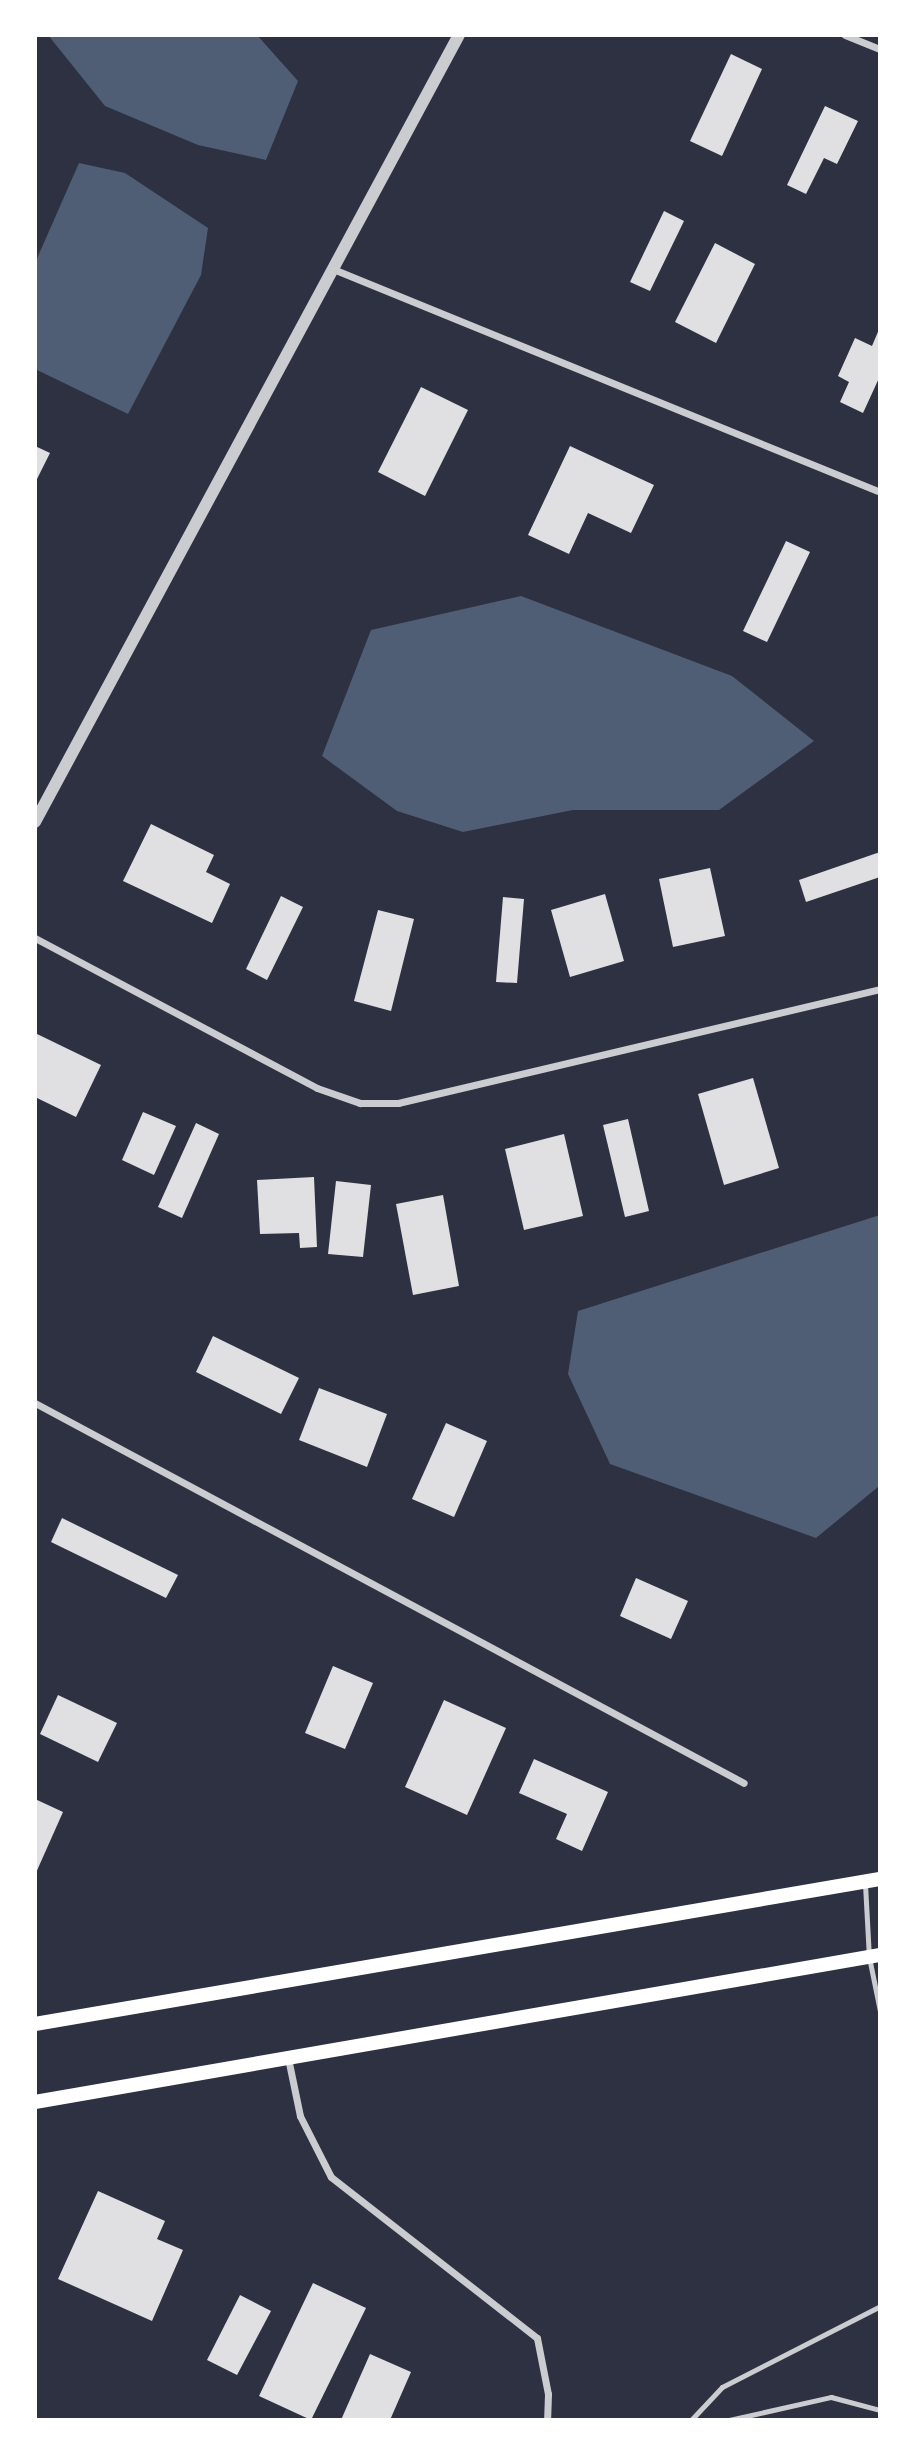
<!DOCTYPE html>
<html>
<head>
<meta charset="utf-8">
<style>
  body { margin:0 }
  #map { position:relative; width:915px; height:2455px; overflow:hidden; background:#2d3142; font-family:"Crimson Pro",serif }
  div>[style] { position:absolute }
  .water>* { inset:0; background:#4f5d75 }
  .building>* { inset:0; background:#e0e0e3 }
  .service>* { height:5px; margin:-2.5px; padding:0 2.5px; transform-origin:2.5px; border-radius:2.5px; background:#caccd0 }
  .minor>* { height:7px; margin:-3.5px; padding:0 3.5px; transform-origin:3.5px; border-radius:3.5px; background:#caccd0 }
  .tertiary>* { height:12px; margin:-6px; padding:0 6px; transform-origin:6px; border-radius:6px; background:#caccd0 }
  .secondary>* { height:14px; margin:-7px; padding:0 7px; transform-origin:7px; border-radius:7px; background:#fff }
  span { translate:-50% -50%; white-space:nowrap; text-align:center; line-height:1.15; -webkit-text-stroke:7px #fff; paint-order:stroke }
  .frame { position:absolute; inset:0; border:37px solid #fff; pointer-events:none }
</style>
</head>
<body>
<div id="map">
  <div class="water">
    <div style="clip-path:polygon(48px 35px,257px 35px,298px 81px,266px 160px,198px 145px,105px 106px)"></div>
    <div style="clip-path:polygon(79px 163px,125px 173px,208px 228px,201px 275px,128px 414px,35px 369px,35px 263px)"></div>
    <div style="clip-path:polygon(521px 596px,732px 676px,814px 741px,719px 810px,573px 810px,463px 832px,397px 811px,322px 756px,371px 630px)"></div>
    <div style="clip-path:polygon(880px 1215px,878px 1487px,816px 1538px,610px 1464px,568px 1374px,578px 1311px)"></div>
  </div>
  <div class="building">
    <div style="clip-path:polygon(731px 54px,762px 69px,722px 156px,690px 141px)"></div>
    <div style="clip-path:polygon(825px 106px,858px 121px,837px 164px,824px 158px,806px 194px,787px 185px)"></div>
    <div style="clip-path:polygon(664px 211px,684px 221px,650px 291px,630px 282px)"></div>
    <div style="clip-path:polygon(715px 243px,755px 264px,716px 343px,675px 322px)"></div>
    <div style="clip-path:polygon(880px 327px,880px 376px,863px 413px,840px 402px,849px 382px,838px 376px,855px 338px,872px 346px)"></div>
    <div style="clip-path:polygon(421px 387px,468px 410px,425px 496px,378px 472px)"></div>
    <div style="clip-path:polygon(35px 446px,50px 453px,35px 483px)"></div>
    <div style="clip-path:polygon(570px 446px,654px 485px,631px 533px,588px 513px,569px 554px,528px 535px)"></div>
    <div style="clip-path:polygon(786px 541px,810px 552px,767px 642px,743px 631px)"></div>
    <div style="clip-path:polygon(151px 824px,214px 855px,206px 872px,230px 884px,212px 923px,123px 881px)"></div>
    <div style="clip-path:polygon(880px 852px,880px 877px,806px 902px,799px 880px)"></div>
    <div style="clip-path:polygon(710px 868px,725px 936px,673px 947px,659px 879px)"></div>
    <div style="clip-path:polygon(605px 894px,624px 961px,570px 977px,551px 910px)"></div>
    <div style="clip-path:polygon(281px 896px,303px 907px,267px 980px,246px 969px)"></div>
    <div style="clip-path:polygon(503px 897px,524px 899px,517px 983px,496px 982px)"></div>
    <div style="clip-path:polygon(378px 910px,414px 919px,391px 1011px,354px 1001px)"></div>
    <div style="clip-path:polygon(35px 1033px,101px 1065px,76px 1117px,35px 1097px)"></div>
    <div style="clip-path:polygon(753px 1078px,779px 1168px,724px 1185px,698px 1094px)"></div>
    <div style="clip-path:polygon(143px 1112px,176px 1126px,154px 1175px,122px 1160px)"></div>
    <div style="clip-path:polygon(628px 1119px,649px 1211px,625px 1217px,603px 1125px)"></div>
    <div style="clip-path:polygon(196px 1123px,219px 1134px,182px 1218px,158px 1207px)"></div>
    <div style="clip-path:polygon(564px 1134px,583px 1216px,524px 1230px,505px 1149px)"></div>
    <div style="clip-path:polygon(314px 1177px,317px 1247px,300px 1248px,299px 1233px,260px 1234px,257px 1180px)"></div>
    <div style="clip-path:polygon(336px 1181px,371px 1185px,363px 1257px,328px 1254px)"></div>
    <div style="clip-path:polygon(443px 1195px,459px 1286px,413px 1295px,396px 1204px)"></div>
    <div style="clip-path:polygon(213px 1336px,299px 1378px,281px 1414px,196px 1372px)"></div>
    <div style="clip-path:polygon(319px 1388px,387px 1414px,367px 1467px,299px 1440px)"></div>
    <div style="clip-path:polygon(446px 1423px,487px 1441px,454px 1517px,412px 1499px)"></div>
    <div style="clip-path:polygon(62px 1518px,178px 1575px,166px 1598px,51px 1542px)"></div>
    <div style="clip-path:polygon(636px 1578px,688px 1601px,671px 1639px,620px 1616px)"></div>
    <div style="clip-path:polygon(333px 1666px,373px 1683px,345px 1749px,305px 1733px)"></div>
    <div style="clip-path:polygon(58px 1695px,117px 1723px,98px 1762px,40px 1734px)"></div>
    <div style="clip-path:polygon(444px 1700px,506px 1728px,467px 1815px,405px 1787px)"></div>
    <div style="clip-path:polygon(534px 1759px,608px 1792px,582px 1851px,556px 1839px,567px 1814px,519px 1793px)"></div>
    <div style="clip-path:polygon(35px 1799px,63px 1812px,35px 1875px)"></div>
    <div style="clip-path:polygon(98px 2191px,165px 2221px,157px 2239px,183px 2250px,152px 2321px,58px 2279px)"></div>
    <div style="clip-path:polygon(313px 2283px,366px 2308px,311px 2420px,259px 2396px)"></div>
    <div style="clip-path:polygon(240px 2295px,271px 2311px,237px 2375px,207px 2360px)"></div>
    <div style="clip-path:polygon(370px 2354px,411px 2372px,390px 2420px,341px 2420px)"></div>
  </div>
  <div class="service">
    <div style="left:865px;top:1884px;width:73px;rotate:86.9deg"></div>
    <div style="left:869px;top:1957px;width:55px;rotate:78.5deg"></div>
    <div style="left:691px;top:2420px;width:45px;rotate:-46.8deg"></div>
    <div style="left:722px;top:2387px;width:178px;rotate:-27.1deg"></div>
    <div style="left:729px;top:2420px;width:105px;rotate:-12.7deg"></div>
    <div style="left:831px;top:2397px;width:51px;rotate:14.9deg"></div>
  </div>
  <div class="minor">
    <div style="left:845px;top:35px;width:38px;rotate:22deg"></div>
    <div style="left:333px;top:269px;width:591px;rotate:22.18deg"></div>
    <div style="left:35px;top:938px;width:319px;rotate:28deg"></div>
    <div style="left:317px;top:1088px;width:46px;rotate:19.2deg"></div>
    <div style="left:360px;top:1103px;width:38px"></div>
    <div style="left:398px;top:1103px;width:495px;rotate:-13.3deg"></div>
    <div style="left:35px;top:1403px;width:804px;rotate:28.19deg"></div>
    <div style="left:288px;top:2058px;width:59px;rotate:78.3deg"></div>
    <div style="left:300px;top:2116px;width:68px;rotate:63.1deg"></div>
    <div style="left:331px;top:2177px;width:261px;rotate:38deg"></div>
    <div style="left:537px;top:2338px;width:57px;rotate:78.9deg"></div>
    <div style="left:548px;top:2394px;width:26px;rotate:92deg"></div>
  </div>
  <div class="tertiary">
    <div style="left:35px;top:822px;width:894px;rotate:-61.69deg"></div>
  </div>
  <div class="secondary">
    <div style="left:35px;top:2024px;width:857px;rotate:-9.74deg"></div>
    <div style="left:35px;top:2102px;width:858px;rotate:-9.87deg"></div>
  </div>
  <div class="frame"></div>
</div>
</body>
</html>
